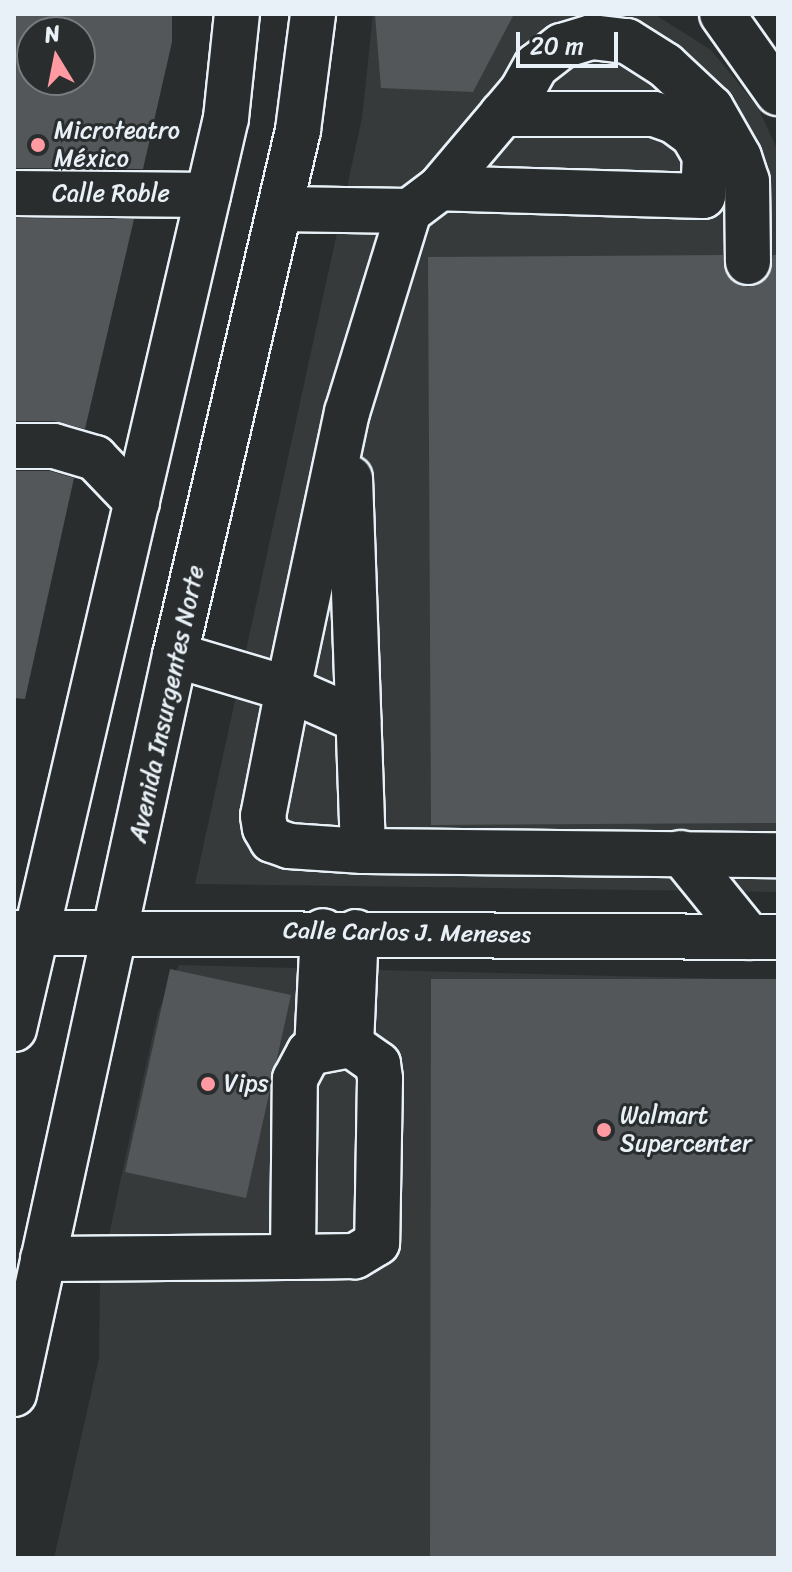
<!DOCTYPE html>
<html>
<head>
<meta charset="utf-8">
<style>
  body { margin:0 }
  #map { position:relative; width:792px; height:1572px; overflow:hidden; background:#2a2d2e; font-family:Sriracha,sans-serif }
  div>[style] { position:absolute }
  .built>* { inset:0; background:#363a3b }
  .building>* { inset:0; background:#535759 }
  .roads { filter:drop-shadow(2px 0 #e8f1f8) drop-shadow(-2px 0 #e8f1f8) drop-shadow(0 2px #e8f1f8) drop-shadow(0 -2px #e8f1f8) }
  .minor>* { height:44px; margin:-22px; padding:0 22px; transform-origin:22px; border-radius:22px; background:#2a2d2e }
  .major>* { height:44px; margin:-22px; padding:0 22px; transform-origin:22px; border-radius:22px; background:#2a2d2e }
  .dots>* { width:22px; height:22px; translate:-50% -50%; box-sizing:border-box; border:4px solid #2a2d2e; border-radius:50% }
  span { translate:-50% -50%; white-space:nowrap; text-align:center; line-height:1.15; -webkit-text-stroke:6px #2a2d2e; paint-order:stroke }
  .poi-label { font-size:24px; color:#e8f1f8 }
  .left { translate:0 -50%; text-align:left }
  .street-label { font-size:24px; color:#e8f1f8 }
  .frame { position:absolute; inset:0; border:16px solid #e8f1f8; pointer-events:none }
  .north { position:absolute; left:16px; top:16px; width:80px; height:80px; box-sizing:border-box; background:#2a2d2e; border:2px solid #767b7f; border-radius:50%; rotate:350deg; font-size:22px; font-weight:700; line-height:32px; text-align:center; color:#e8f1f8 }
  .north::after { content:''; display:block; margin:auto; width:28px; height:36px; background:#ff9aa2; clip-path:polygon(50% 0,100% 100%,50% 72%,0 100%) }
  .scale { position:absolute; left:516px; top:32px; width:102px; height:36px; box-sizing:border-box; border:4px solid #e8f1f8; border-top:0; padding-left:10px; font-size:24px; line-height:28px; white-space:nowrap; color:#e8f1f8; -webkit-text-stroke:6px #2a2d2e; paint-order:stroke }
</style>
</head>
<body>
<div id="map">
  <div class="built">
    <div style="clip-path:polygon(373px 14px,654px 14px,711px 50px,757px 106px,778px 151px,778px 892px,195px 884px,362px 118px)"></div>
    <div style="clip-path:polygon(179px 965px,778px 980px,778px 1558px,54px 1558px,99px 1358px,100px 1278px,122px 1173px,158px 1012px)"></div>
  </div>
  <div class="building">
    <div style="clip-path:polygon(evenodd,14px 14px,172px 14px,172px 42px,143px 169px,14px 168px,14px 14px,32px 32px,80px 32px,80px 80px,32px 80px,32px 32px)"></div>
    <div style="clip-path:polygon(375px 14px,514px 14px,473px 92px,381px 88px)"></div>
    <div style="clip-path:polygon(14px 218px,134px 219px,85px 429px,54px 421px,14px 421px)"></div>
    <div style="clip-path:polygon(723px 255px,727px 275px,748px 287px,769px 275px,773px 255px,778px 255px,778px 823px,431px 825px,428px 257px)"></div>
    <div style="clip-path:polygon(14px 471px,50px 471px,74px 478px,25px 699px,14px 698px)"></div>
    <div style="clip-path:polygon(170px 969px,291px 995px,246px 1198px,125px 1172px)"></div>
    <div style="clip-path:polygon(431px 979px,778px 979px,778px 1558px,430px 1558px)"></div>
  </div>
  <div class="roads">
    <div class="minor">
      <div style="left:722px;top:14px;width:97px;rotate:54.7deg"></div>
      <div style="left:502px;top:114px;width:152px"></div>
      <div style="left:654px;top:114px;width:21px;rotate:19deg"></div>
      <div style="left:674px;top:121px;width:24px;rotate:36deg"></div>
      <div style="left:693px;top:135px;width:24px;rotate:60deg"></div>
      <div style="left:705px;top:156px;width:40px;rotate:92.9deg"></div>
      <div style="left:703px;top:196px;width:263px;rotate:-178.3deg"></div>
      <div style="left:440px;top:188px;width:39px;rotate:143deg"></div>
      <div style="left:409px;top:211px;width:210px;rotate:107.1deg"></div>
      <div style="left:347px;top:412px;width:283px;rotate:102deg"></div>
      <div style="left:288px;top:689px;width:129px;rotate:101.1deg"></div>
      <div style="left:263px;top:816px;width:12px;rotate:81deg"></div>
      <div style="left:265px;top:828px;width:14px;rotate:60deg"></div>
      <div style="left:272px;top:840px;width:18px;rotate:19deg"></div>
      <div style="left:289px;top:846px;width:74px;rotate:3.9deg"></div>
      <div style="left:363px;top:851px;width:415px;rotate:0.6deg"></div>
      <div style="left:440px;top:188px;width:127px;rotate:-49.8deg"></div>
      <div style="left:522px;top:91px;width:29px;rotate:-61deg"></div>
      <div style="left:536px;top:66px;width:33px;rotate:-38deg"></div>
      <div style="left:562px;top:46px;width:31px;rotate:-17deg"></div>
      <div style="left:592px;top:37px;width:35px;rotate:7deg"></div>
      <div style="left:627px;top:41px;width:45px;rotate:32.3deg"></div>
      <div style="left:665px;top:65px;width:63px;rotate:43.1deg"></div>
      <div style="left:711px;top:108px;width:56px;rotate:60.3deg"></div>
      <div style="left:739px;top:157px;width:25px;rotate:72deg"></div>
      <div style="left:747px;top:181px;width:81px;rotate:89.3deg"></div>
      <div style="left:14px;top:193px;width:194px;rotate:0.6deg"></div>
      <div style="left:280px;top:209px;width:129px;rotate:0.9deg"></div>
      <div style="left:14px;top:446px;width:40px"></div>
      <div style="left:54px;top:446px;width:43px;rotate:16.3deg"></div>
      <div style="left:95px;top:458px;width:61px;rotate:46.3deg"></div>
      <div style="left:350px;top:478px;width:373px;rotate:88deg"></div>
      <div style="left:175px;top:655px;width:118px;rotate:16.7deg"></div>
      <div style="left:288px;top:689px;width:77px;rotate:23.9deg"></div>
      <div style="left:681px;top:853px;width:108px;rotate:51deg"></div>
      <div style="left:14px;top:933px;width:764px;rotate:0.3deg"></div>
      <div style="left:351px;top:1045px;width:33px;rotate:35deg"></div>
      <div style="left:378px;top:1064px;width:15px;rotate:82deg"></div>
      <div style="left:380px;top:1079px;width:164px;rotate:91deg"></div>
      <div style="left:377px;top:1243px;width:26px;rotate:149deg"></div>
      <div style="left:355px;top:1256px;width:62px;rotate:179.1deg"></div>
      <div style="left:293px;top:1257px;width:178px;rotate:-89.4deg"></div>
      <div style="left:295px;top:1079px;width:30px;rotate:-62deg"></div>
      <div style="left:309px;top:1053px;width:43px;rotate:-10.8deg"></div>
      <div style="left:351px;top:1045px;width:113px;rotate:-87.5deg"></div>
      <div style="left:317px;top:1050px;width:119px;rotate:-87.1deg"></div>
      <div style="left:43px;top:1259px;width:250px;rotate:-0.5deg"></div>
    </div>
    <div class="major">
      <div style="left:14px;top:1029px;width:935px;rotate:-76.9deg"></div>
      <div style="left:226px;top:118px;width:105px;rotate:-84deg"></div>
      <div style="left:14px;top:1394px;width:756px;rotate:-77.71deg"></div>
      <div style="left:175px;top:655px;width:539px;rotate:-76.81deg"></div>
      <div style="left:298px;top:130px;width:117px;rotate:-82.6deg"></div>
    </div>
  </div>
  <div class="dots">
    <div style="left:38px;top:145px;background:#ff9aa2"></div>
    <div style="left:208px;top:1084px;background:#ff9aa2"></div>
    <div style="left:604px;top:1130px;background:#ff9aa2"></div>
  </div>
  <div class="poi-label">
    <span class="left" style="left:54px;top:145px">Microteatro<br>México</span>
    <span class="left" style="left:224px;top:1084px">Vips</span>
    <span class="left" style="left:620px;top:1130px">Walmart<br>Supercenter</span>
  </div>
  <div class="street-label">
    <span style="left:111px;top:194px">Calle Roble</span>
    <span style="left:167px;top:704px;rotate:-78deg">Avenida Insurgentes Norte</span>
    <span style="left:407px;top:933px;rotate:1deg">Calle Carlos J. Meneses</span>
  </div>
  <div class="frame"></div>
  <div class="north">N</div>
  <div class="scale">20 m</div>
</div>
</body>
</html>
